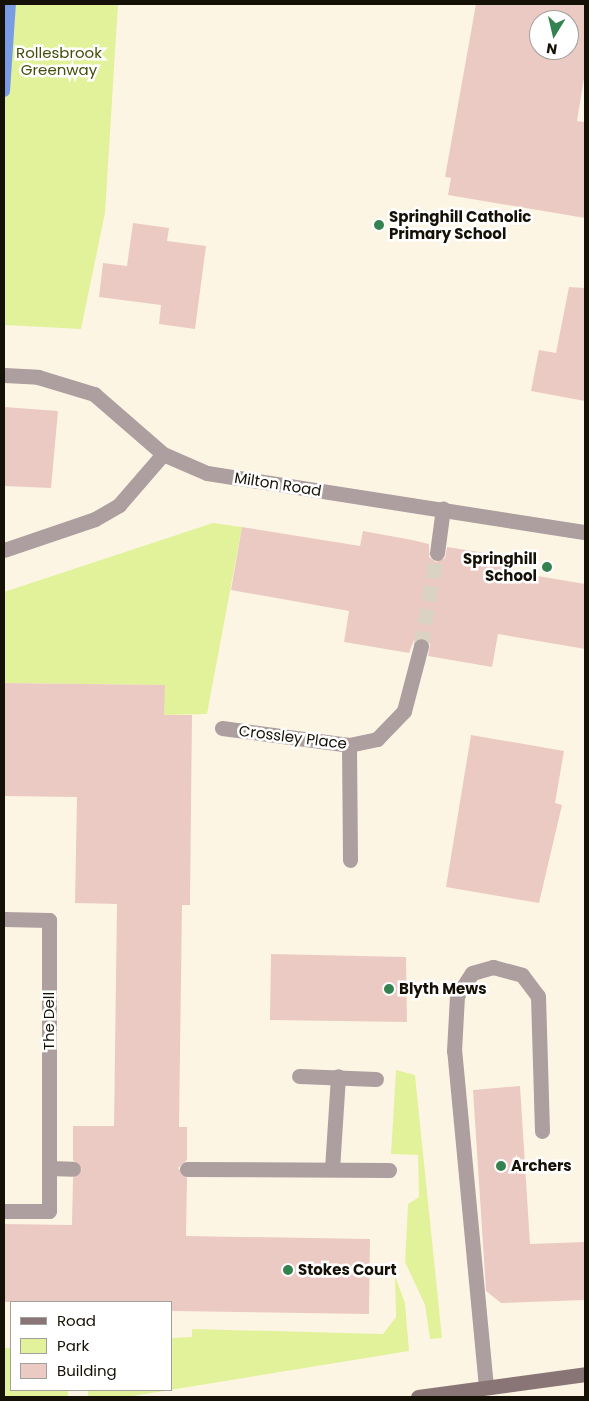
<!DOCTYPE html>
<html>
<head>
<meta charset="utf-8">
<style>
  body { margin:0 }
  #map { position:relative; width:589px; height:1401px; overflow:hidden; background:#fdf5e4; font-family:Poppins,sans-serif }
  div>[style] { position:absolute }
  .green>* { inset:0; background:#e2f29b }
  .stream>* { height:12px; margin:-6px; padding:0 6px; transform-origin:6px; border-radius:6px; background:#7a9ce5 }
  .building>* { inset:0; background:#eccac4 }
  .street-tunnel>* { height:15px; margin-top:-7.5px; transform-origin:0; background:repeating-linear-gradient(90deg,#dad3c3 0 15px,transparent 0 23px) }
  .lane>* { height:15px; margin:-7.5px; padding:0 7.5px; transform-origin:7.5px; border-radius:7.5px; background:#ad9e9f }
  .street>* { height:15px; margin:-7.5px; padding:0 7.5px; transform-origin:7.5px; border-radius:7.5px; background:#ad9e9f }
  .secondary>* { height:15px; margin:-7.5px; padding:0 7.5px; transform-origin:7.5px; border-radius:7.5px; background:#8a7576 }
  .dots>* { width:14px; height:14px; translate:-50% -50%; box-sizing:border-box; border:2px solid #fff; border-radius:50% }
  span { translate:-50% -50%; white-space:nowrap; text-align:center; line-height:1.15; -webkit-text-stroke:5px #fff; paint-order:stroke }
  .park-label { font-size:15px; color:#464e0b }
  .poi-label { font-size:15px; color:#151107; font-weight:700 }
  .left { translate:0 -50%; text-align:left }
  .right { translate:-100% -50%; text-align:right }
  .street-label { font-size:15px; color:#151107 }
  .frame { position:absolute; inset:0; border:5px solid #151107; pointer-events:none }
  .legend { position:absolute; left:10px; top:1301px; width:162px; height:90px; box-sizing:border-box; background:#fff; border:1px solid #a1a09c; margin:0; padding:6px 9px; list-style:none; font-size:15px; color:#151107 }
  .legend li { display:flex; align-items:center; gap:10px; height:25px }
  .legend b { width:25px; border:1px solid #a1a09c }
  .north { position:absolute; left:529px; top:10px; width:50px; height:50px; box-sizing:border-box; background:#fff; border:1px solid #a1a09c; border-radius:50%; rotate:189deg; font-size:14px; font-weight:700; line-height:20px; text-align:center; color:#151107 }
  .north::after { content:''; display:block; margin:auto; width:18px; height:22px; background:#358251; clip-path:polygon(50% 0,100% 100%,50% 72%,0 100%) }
</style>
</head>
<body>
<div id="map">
  <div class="green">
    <div style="clip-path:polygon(4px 4px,118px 4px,105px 213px,81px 329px,4px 325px)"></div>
    <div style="clip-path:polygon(213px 523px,242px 527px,207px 714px,164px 715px,164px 685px,4px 683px,4px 592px)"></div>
    <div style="clip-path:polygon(396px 1070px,415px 1075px,442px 1338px,430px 1339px,425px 1305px,405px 1262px,408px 1204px,419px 1197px,418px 1155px,391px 1154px)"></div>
    <div style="clip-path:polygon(395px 1276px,405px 1303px,409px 1351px,127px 1397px,88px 1397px,88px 1390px,171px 1390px,171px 1338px,192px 1337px,192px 1329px,383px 1334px,396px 1317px)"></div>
    <div style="clip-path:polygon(4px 1348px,11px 1348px,11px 1390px,68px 1390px,68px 1397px,4px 1397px)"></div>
  </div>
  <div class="stream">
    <div style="left:4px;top:91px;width:87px;rotate:-86.1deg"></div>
  </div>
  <div class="building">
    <div style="clip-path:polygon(evenodd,476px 4px,585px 4px,585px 72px,577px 121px,585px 122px,585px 218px,448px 195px,451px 178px,445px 177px,476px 4px,539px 20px,569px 20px,569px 50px,539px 50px,539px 20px)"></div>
    <div style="clip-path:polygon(133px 223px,169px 228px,167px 241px,206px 246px,195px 329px,159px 324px,161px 305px,99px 297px,103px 263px,127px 266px)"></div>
    <div style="clip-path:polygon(569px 287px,585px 288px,585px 401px,531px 391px,539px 350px,556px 353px)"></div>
    <div style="clip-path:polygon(4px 407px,58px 411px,51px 488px,4px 486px)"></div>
    <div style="clip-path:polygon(242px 527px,360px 546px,363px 531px,412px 540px,429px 544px,429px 557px,436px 562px,445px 558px,447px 547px,511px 557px,508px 571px,585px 584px,585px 649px,498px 634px,492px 667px,428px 656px,430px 644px,423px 637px,414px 640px,409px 653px,344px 642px,349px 611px,231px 590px)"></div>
    <div style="clip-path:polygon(4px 683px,165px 685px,164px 715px,192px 715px,190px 905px,182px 905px,179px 1127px,187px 1127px,187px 1160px,178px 1168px,187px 1178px,186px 1236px,370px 1239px,369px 1314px,171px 1311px,171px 1302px,4px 1302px,4px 1224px,72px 1225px,73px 1178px,82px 1169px,73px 1160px,73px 1126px,114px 1126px,117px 904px,75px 903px,77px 797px,4px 796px)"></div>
    <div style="clip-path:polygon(471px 735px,564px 751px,555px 803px,562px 805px,539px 903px,446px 887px)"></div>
    <div style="clip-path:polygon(271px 954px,406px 957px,407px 1022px,270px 1020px)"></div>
    <div style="clip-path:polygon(520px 1086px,530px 1244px,585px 1242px,585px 1300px,501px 1303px,486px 1291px,473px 1090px)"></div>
  </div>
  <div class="street-tunnel">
    <div style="left:421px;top:646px;width:94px;rotate:-80.2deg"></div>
  </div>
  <div class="lane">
    <div style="left:349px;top:745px;width:115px;rotate:89.5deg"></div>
    <div style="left:4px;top:919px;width:45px;rotate:1.3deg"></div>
    <div style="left:49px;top:920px;width:291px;rotate:90deg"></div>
    <div style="left:49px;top:1211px;width:45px;rotate:180deg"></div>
    <div style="left:299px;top:1076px;width:77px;rotate:2.2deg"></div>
    <div style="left:49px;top:1168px;width:24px;rotate:2deg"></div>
    <div style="left:187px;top:1169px;width:202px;rotate:0.3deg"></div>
    <div style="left:332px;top:1169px;width:93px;rotate:-86.3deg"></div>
    <div style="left:486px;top:1387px;width:338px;rotate:-95.4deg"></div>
    <div style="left:454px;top:1051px;width:55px;rotate:-86.9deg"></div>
    <div style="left:457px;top:996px;width:27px;rotate:-57deg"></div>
    <div style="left:472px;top:973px;width:22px;rotate:-16deg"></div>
    <div style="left:493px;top:967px;width:30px;rotate:15deg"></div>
    <div style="left:522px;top:975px;width:26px;rotate:53deg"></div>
    <div style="left:538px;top:996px;width:135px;rotate:88.3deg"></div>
  </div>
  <div class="street">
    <div style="left:4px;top:375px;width:34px;rotate:3deg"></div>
    <div style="left:38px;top:377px;width:59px;rotate:16.9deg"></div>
    <div style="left:94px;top:394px;width:91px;rotate:41deg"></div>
    <div style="left:163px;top:454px;width:48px;rotate:23.4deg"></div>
    <div style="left:207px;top:473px;width:383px;rotate:8.9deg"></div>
    <div style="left:4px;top:550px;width:96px;rotate:-18.8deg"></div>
    <div style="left:95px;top:519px;width:28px;rotate:-30deg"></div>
    <div style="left:119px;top:505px;width:67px;rotate:-49.2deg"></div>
    <div style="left:437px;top:553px;width:45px;rotate:-82.4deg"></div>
    <div style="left:222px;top:728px;width:128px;rotate:7.6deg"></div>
    <div style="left:349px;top:745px;width:29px;rotate:-12deg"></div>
    <div style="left:377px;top:739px;width:39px;rotate:-46deg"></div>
    <div style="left:404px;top:711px;width:67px;rotate:-75.3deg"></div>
  </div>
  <div class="secondary">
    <div style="left:418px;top:1397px;width:169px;rotate:-7.8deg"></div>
  </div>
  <div class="dots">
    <div style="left:379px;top:225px;background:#358251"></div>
    <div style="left:547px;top:567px;background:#358251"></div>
    <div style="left:389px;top:989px;background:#358251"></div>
    <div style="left:501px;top:1166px;background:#358251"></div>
    <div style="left:288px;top:1270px;background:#358251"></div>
  </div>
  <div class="park-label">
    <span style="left:59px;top:61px">Rollesbrook<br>Greenway</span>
  </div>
  <div class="poi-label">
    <span class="left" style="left:389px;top:225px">Springhill Catholic<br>Primary School</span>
    <span class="right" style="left:537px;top:567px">Springhill<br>School</span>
    <span class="left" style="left:399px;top:989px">Blyth Mews</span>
    <span class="left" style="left:511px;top:1166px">Archers</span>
    <span class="left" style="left:298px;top:1270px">Stokes Court</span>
  </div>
  <div class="street-label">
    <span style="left:278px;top:484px;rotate:9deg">Milton Road</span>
    <span style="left:293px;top:737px;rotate:7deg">Crossley Place</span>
    <span style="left:49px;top:1021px;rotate:-90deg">The Dell</span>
  </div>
  <div class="frame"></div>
  <ul class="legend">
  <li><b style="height:6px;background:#8a7576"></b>Road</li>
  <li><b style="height:14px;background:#e2f29b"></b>Park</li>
  <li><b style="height:14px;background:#eccac4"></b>Building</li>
  </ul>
  <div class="north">N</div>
</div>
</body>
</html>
